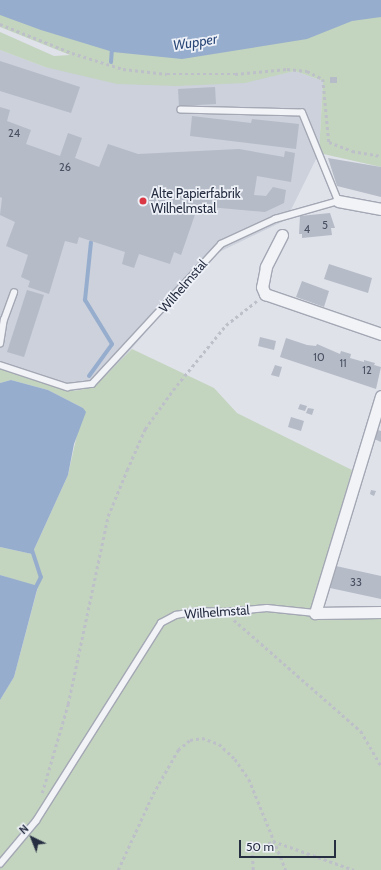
<!DOCTYPE html>
<html>
<head>
<meta charset="utf-8">
<style>
  body { margin:0 }
  #map { position:relative; width:381px; height:870px; overflow:hidden; background:#dfe2e9; font-family:Cabin,sans-serif }
  div>[style] { position:absolute }
  .built>* { inset:0; background:#ccd1dc }
  .green>* { inset:0; background:#c3d4bf }
  .water>* { inset:0; background:#96adcd }
  .stream>* { height:4px; margin:-2px; padding:0 2px; transform-origin:2px; border-radius:2px; background:#96adcd }
  .building>* { inset:0; background:#b5bbc7 }
  .path>* { height:2.5px; margin-top:-1.25px; transform-origin:0; background:repeating-linear-gradient(90deg,#bdc0c8 0 3px,transparent 0 6px) }
  .roads { filter:drop-shadow(1px 0 #a4a8b4) drop-shadow(-1px 0 #a4a8b4) drop-shadow(0 1px #a4a8b4) drop-shadow(0 -1px #a4a8b4) }
  .service>* { height:5.5px; margin:-2.75px; padding:0 2.75px; transform-origin:2.75px; border-radius:2.75px; background:#f2f3f7 }
  .minor>* { height:11px; margin:-5.5px; padding:0 5.5px; transform-origin:5.5px; border-radius:5.5px; background:#f2f3f7 }
  .dots>* { width:11px; height:11px; translate:-50% -50%; box-sizing:border-box; border:2px solid #eef1f7; border-radius:50% }
  span { translate:-50% -50%; white-space:nowrap; text-align:center; line-height:1.15; -webkit-text-stroke:3.5px #eef1f7; paint-order:stroke }
  .number-label { font-size:11px; color:#4a5163 }
  .number-label span { -webkit-text-stroke-width:0 }
  .poi-label { font-size:13px; color:#262e42 }
  .left { translate:0 -50%; text-align:left }
  .street-label { font-size:13px; color:#262e42 }
  .water-label { font-size:14px; color:#2c497a; font-style:italic }
  .north { position:absolute; left:12px; top:818px; width:40px; height:40px; -webkit-text-stroke:3px #eef1f7; paint-order:stroke; rotate:317deg; font-size:11px; font-weight:700; line-height:16px; text-align:center; color:#262e42 }
  .north::after { content:''; display:block; margin:auto; width:14px; height:18px; background:#262e42; clip-path:polygon(50% 0,100% 100%,50% 72%,0 100%) }
  .scale { position:absolute; left:239px; top:840px; width:97px; height:18px; box-sizing:border-box; border:2px solid #262e42; border-top:0; padding-left:5px; font-size:12px; line-height:14px; white-space:nowrap; color:#262e42; -webkit-text-stroke:3px #eef1f7; paint-order:stroke }
</style>
</head>
<body>
<div id="map">
  <div class="built">
    <div style="clip-path:polygon(0 50px,45px 67px,268px 77px,295px 71px,323px 81px,319px 153px,286px 220px,219px 252px,194px 276px,120px 362px,97px 384px,81px 390px,70px 391px,0 367px)"></div>
  </div>
  <div class="green">
    <div style="clip-path:polygon(0 0,381px 0,381px 167px,319px 153px,323px 81px,295px 71px,245px 83px,177px 86px,117px 84px,45px 67px,0 50px,0 32px,54px 56px,70px 55px,0 27px)"></div>
    <div style="clip-path:polygon(132px 349px,214px 388px,237px 413px,352px 470px,313px 607px,381px 614px,381px 870px,0 870px,0 700px,14px 677px,38px 587px,0 575px,0 547px,32px 554px,68px 475px,83px 408px,48px 390px,11px 380px,0 383px,0 367px,70px 391px,81px 390px,97px 384px)"></div>
  </div>
  <div class="water">
    <div style="clip-path:polygon(0 0,381px 0,381px 17px,352px 21px,307px 39px,182px 59px,113px 52px,41px 30px,0 15px)"></div>
    <div style="clip-path:polygon(11px 380px,48px 390px,83px 408px,86px 412px,74px 444px,68px 475px,32px 554px,0 547px,0 383px)"></div>
    <div style="clip-path:polygon(0 575px,38px 586px,14px 677px,0 700px)"></div>
  </div>
  <div class="stream">
    <div style="left:111px;top:62px;width:15px;rotate:-86deg"></div>
    <div style="left:89px;top:376px;width:39px;rotate:-54deg"></div>
    <div style="left:112px;top:344px;width:52px;rotate:-121.5deg"></div>
    <div style="left:85px;top:300px;width:58px;rotate:-84.1deg"></div>
    <div style="left:32px;top:550px;width:28px;rotate:72deg"></div>
    <div style="left:41px;top:577px;width:13px;rotate:117deg"></div>
  </div>
  <div class="building">
    <div style="clip-path:polygon(0 61px,80px 87px,71px 113px,0 91px)"></div>
    <div style="clip-path:polygon(330px 77px,337px 77px,337px 83px,330px 83px)"></div>
    <div style="clip-path:polygon(215px 87px,216px 104px,179px 106px,178px 89px)"></div>
    <div style="clip-path:polygon(0 107px,10px 110px,7px 121px,31px 130px,26px 144px,60px 156px,68px 133px,82px 138px,75px 158px,99px 167px,108px 144px,138px 154px,239px 149px,284px 157px,285px 151px,295px 153px,291px 182px,257px 176px,254px 195px,266px 196px,273px 187px,286px 190px,284px 203px,265px 212px,198px 206px,181px 255px,174px 252px,170px 264px,139px 254px,134px 268px,122px 264px,125px 252px,79px 237px,77px 244px,65px 241px,49px 294px,28px 287px,30px 281px,21px 277px,28px 255px,6px 246px,15px 222px,0 215px,2px 198px,0 197px)"></div>
    <div style="clip-path:polygon(192px 116px,251px 123px,252px 119px,299px 124px,296px 149px,190px 136px)"></div>
    <div style="clip-path:polygon(328px 158px,381px 167px,381px 197px,337px 186px)"></div>
    <div style="clip-path:polygon(330px 213px,335px 228px,331px 228px,332px 235px,302px 238px,302px 234px,299px 234px,300px 216px)"></div>
    <div style="clip-path:polygon(329px 264px,372px 278px,368px 293px,324px 279px)"></div>
    <div style="clip-path:polygon(302px 281px,329px 291px,324px 307px,296px 297px)"></div>
    <div style="clip-path:polygon(27px 290px,44px 295px,24px 357px,7px 352px)"></div>
    <div style="clip-path:polygon(260px 337px,276px 341px,274px 350px,258px 346px)"></div>
    <div style="clip-path:polygon(286px 338px,307px 345px,316px 346px,317px 344px,340px 354px,341px 351px,351px 354px,350px 358px,364px 362px,364px 360px,375px 363px,374px 365px,381px 367px,376px 389px,280px 357px)"></div>
    <div style="clip-path:polygon(275px 365px,282px 367px,279px 377px,271px 375px)"></div>
    <div style="clip-path:polygon(300px 404px,307px 406px,305px 411px,298px 409px)"></div>
    <div style="clip-path:polygon(308px 408px,314px 409px,312px 415px,306px 413px)"></div>
    <div style="clip-path:polygon(291px 417px,304px 421px,301px 431px,288px 427px)"></div>
    <div style="clip-path:polygon(375px 429px,381px 431px,381px 442px,372px 438px)"></div>
    <div style="clip-path:polygon(371px 490px,376px 491px,374px 496px,370px 494px)"></div>
    <div style="clip-path:polygon(336px 566px,381px 576px,381px 599px,330px 588px)"></div>
  </div>
  <div class="path">
    <div style="left:0;top:24px;width:78px;rotate:21.9deg"></div>
    <div style="left:72px;top:53px;width:53px;rotate:17.4deg"></div>
    <div style="left:123px;top:69px;width:44px;rotate:6.5deg"></div>
    <div style="left:167px;top:74px;width:68px"></div>
    <div style="left:235px;top:74px;width:52px;rotate:-5.5deg"></div>
    <div style="left:287px;top:69px;width:20px;rotate:6deg"></div>
    <div style="left:307px;top:71px;width:18px;rotate:27deg"></div>
    <div style="left:323px;top:79px;width:63px;rotate:84.6deg"></div>
    <div style="left:329px;top:142px;width:25px;rotate:21deg"></div>
    <div style="left:352px;top:151px;width:29px;rotate:10deg"></div>
    <div style="left:234px;top:620px;width:169px;rotate:41.2deg"></div>
    <div style="left:361px;top:731px;width:39px;rotate:60deg"></div>
    <div style="left:42px;top:793px;width:93px;rotate:-73.7deg"></div>
    <div style="left:68px;top:704px;width:192px;rotate:-78deg"></div>
    <div style="left:108px;top:516px;width:50px;rotate:-67.6deg"></div>
    <div style="left:127px;top:470px;width:45px;rotate:-66.3deg"></div>
    <div style="left:145px;top:429px;width:48px;rotate:-54.3deg"></div>
    <div style="left:173px;top:390px;width:84px;rotate:-50.8deg"></div>
    <div style="left:226px;top:325px;width:39px;rotate:-38deg"></div>
    <div style="left:118px;top:870px;width:84px;rotate:-65.3deg"></div>
    <div style="left:153px;top:794px;width:51px;rotate:-60.4deg"></div>
    <div style="left:178px;top:750px;width:16px;rotate:-40deg"></div>
    <div style="left:190px;top:740px;width:12px;rotate:-9deg"></div>
    <div style="left:202px;top:738px;width:18px;rotate:19deg"></div>
    <div style="left:219px;top:744px;width:22px;rotate:43deg"></div>
    <div style="left:235px;top:759px;width:24px;rotate:55deg"></div>
    <div style="left:249px;top:779px;width:98px;rotate:67.9deg"></div>
    <div style="left:253px;top:870px;width:19px;rotate:-93deg"></div>
    <div style="left:252px;top:851px;width:23px;rotate:-25deg"></div>
    <div style="left:273px;top:841px;width:86px;rotate:19.7deg"></div>
  </div>
  <div class="roads">
    <div class="service">
      <div style="left:0;top:344px;width:24px;rotate:-81deg"></div>
      <div style="left:4px;top:320px;width:29px;rotate:-70deg"></div>
      <div style="left:0;top:365px;width:71px;rotate:18.2deg"></div>
      <div style="left:67px;top:387px;width:25px;rotate:-7deg"></div>
      <div style="left:92px;top:384px;width:190px;rotate:-47.3deg"></div>
      <div style="left:221px;top:244px;width:60px;rotate:-24.8deg"></div>
      <div style="left:275px;top:219px;width:66px;rotate:-15.9deg"></div>
      <div style="left:338px;top:201px;width:95px;rotate:-112.2deg"></div>
      <div style="left:302px;top:113px;width:121px;rotate:-178.6deg"></div>
      <div style="left:0;top:864px;width:56px;rotate:-50.1deg"></div>
      <div style="left:36px;top:821px;width:234px;rotate:-57.7deg"></div>
      <div style="left:161px;top:623px;width:17px;rotate:-28deg"></div>
      <div style="left:176px;top:615px;width:22px;rotate:-10deg"></div>
      <div style="left:198px;top:611px;width:26px;rotate:2deg"></div>
      <div style="left:224px;top:612px;width:43px;rotate:-5.3deg"></div>
      <div style="left:267px;top:608px;width:48px;rotate:5.9deg"></div>
    </div>
    <div class="minor">
      <div style="left:338px;top:201px;width:44px;rotate:10.5deg"></div>
      <div style="left:282px;top:235px;width:36px;rotate:117deg"></div>
      <div style="left:266px;top:267px;width:20px;rotate:101deg"></div>
      <div style="left:262px;top:287px;width:8px;rotate:67deg"></div>
      <div style="left:265px;top:294px;width:123px;rotate:19deg"></div>
      <div style="left:381px;top:396px;width:227px;rotate:106.9deg"></div>
      <div style="left:315px;top:613px;width:66px;rotate:-0.9deg"></div>
    </div>
  </div>
  <div class="dots">
    <div style="left:143px;top:201px;background:#da3845"></div>
  </div>
  <div class="number-label">
    <span style="left:14px;top:133px">24</span>
    <span style="left:65px;top:167px">26</span>
    <span style="left:325px;top:225px">5</span>
    <span style="left:307px;top:229px">4</span>
    <span style="left:319px;top:357px">10</span>
    <span style="left:343px;top:363px">11</span>
    <span style="left:367px;top:370px">12</span>
    <span style="left:356px;top:582px">33</span>
  </div>
  <div class="poi-label">
    <span class="left" style="left:151px;top:201px">Alte Papierfabrik<br>Wilhelmstal</span>
  </div>
  <div class="street-label">
    <span style="left:183px;top:286px;rotate:-49deg">Wilhelmstal</span>
    <span style="left:217px;top:612px;rotate:-4deg">Wilhelmstal</span>
  </div>
  <div class="water-label">
    <span style="left:195px;top:42px;rotate:-9deg">Wupper</span>
  </div>
  <div class="north">N</div>
  <div class="scale">50 m</div>
</div>
</body>
</html>
